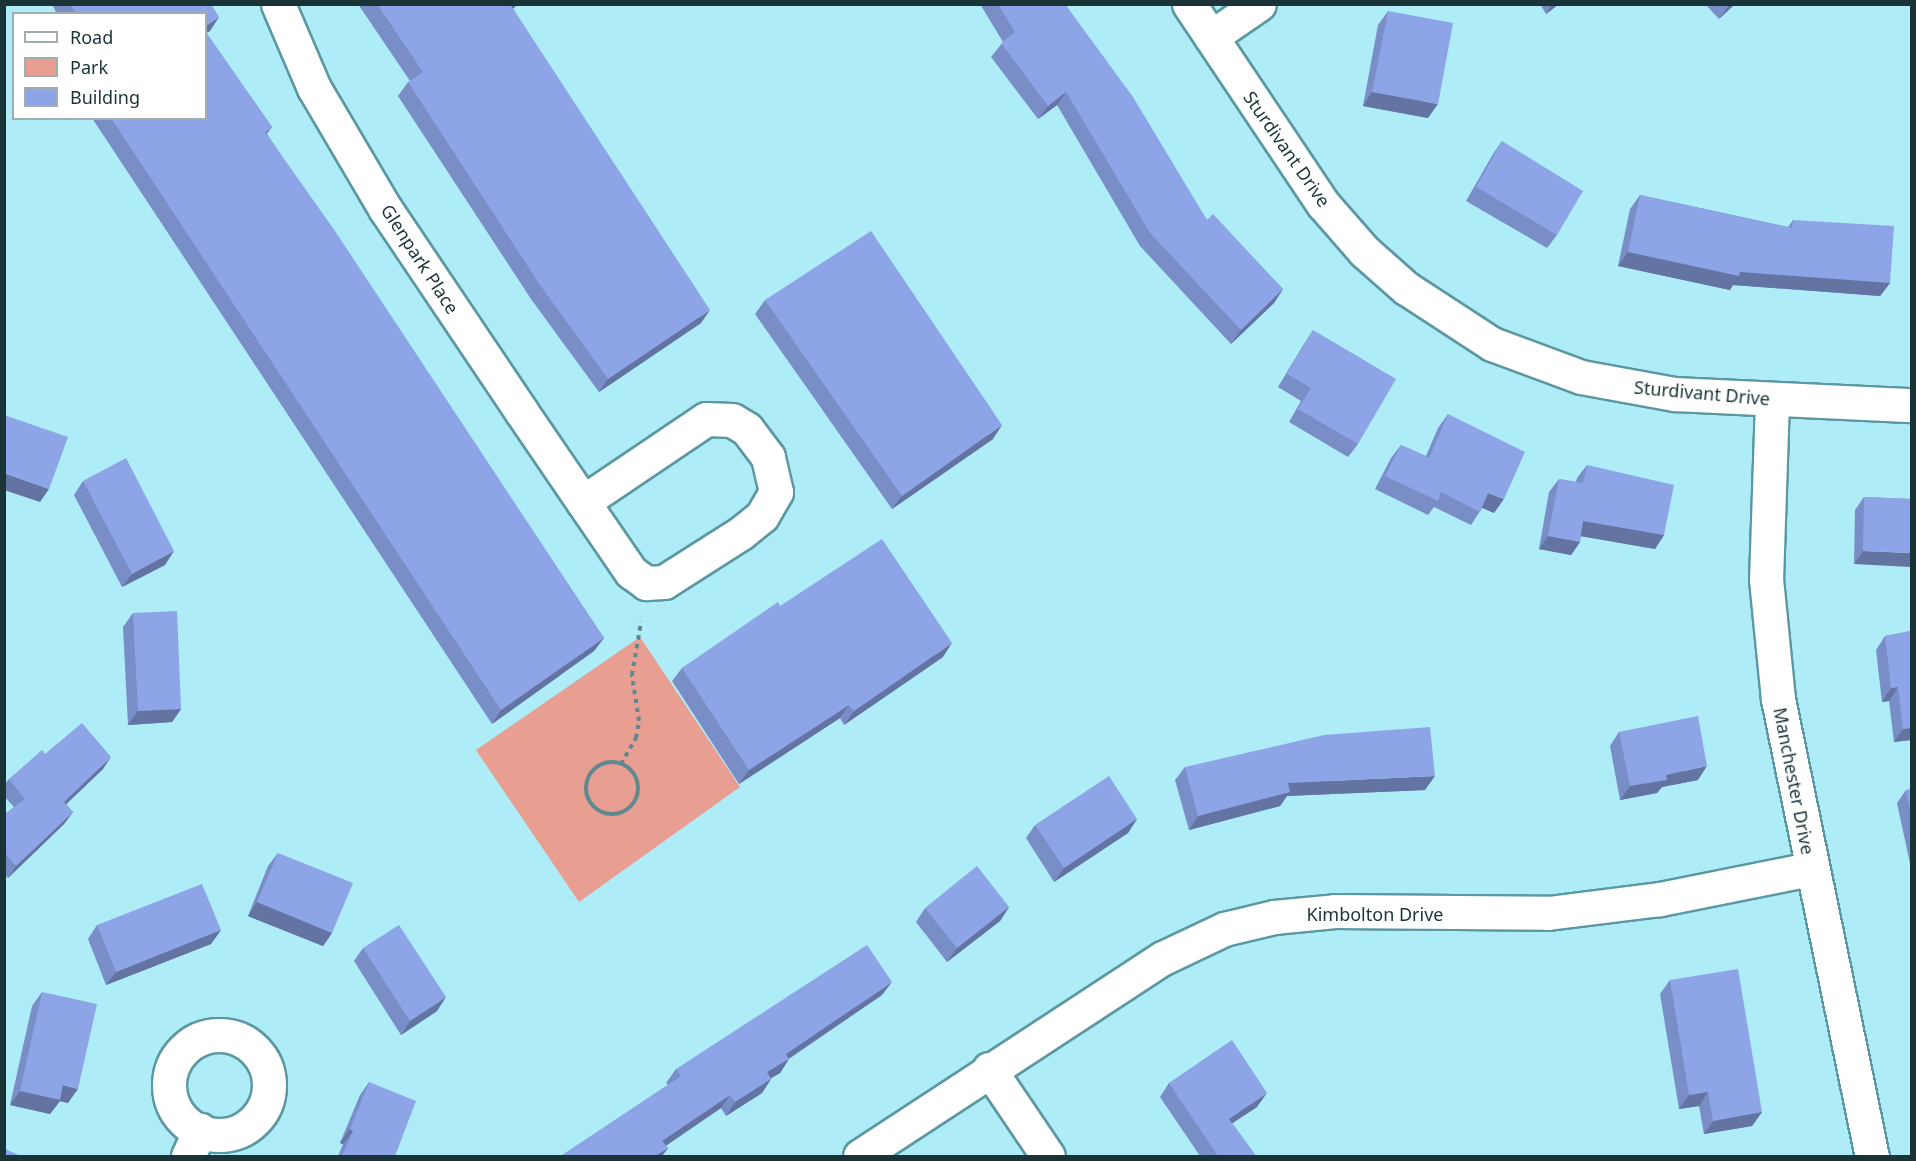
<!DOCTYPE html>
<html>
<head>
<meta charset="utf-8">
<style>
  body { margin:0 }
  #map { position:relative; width:1916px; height:1161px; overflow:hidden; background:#aeecf7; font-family:"Noto Sans",sans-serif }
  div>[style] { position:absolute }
  .green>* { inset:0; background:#e99e92 }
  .path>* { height:4px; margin-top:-2px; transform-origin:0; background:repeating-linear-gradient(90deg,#5f8990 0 4.5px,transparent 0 9px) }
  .path>.ring { margin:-2px; padding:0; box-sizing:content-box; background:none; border:4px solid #5f8990; border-radius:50% }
  .roads { filter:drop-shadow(2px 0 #5c98a1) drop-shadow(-2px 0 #5c98a1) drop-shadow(0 2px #5c98a1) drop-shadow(0 -2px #5c98a1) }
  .street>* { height:33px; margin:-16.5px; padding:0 16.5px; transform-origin:16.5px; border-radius:16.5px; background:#fff }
  .street>.ring { margin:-16.5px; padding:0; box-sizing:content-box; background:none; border:33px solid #fff; border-radius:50% }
  .wall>* { inset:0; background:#798dc7 }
  .shaded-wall>* { inset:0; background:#6373a2 }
  .building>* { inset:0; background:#8da4e7 }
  span { translate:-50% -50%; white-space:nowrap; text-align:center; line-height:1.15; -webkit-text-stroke:5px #fff; paint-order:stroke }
  .street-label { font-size:18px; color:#1a3337 }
  .frame { position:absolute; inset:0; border:6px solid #1a3337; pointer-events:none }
  .legend { position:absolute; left:12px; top:12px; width:195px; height:108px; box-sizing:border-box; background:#fff; border:2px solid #a3adaf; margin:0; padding:8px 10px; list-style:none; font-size:18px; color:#1a3337 }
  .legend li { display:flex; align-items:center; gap:12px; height:30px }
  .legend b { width:30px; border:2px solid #a3adaf }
</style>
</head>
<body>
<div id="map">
  <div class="green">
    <div style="clip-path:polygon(640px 637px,740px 787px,579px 902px,476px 750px)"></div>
  </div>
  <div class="path">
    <div class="ring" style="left:586px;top:762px;width:48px;height:48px"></div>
    <div style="left:621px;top:764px;width:30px;rotate:-60deg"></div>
    <div style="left:636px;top:738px;width:17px;rotate:-80deg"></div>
    <div style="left:639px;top:721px;width:47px;rotate:-98.7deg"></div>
    <div style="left:632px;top:675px;width:54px;rotate:-80.4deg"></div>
  </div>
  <div class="roads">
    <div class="street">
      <div style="left:278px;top:4px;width:91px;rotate:66.8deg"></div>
      <div style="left:314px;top:88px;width:142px;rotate:59.5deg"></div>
      <div style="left:386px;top:210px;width:242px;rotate:56.1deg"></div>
      <div style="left:521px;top:411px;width:110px;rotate:55.7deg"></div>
      <div style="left:583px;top:502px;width:85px;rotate:55.6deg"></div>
      <div style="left:631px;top:572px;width:19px;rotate:36deg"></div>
      <div style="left:646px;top:583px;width:18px;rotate:-3deg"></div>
      <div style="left:664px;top:582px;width:91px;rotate:-32.5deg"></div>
      <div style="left:741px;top:533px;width:27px;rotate:-39deg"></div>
      <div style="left:762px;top:516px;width:28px;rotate:-60deg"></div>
      <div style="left:776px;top:492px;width:36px;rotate:-103deg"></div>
      <div style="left:768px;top:457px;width:35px;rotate:-127deg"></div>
      <div style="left:747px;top:429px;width:17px;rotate:-149deg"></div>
      <div style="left:732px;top:420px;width:26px;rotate:-178deg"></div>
      <div style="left:706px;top:419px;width:148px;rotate:146deg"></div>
      <div style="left:1189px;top:4px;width:241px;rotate:56.2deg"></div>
      <div style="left:1323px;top:204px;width:62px;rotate:48.9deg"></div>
      <div style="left:1364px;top:251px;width:56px;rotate:41.4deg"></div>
      <div style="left:1406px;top:288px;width:103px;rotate:33.1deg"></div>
      <div style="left:1492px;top:344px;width:95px;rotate:20.3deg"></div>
      <div style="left:1581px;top:377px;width:96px;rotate:10.3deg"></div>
      <div style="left:1675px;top:394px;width:237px;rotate:2.7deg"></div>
      <div style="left:1211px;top:37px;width:58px;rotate:-34.5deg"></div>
      <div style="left:1772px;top:400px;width:179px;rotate:91.9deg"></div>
      <div style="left:1766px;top:579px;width:121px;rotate:84.3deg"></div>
      <div style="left:1778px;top:699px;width:467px;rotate:78.4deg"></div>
      <div class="ring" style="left:169px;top:1035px;width:67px;height:67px"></div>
      <div style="left:989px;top:1069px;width:105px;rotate:55.9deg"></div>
      <div style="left:188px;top:1156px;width:29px;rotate:-65deg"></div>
      <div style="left:860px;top:1156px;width:362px;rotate:-33.2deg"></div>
      <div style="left:1163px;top:958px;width:68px;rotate:-25.4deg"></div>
      <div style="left:1224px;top:929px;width:51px;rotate:-13.5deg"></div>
      <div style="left:1274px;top:917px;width:61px;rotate:-5.6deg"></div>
      <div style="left:1335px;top:911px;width:213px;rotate:0.5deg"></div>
      <div style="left:1548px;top:913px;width:113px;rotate:-7.1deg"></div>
      <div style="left:1660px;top:899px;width:153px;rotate:-11.3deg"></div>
    </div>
  </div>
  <div class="wall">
    <div style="clip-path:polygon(52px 4px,211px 4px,210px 31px,206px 33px,272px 127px,267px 134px,604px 638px,594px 651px,492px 724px,92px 118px,206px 118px,206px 14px,57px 14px)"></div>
    <div style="clip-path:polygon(358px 4px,517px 4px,513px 9px,701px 323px,599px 392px,531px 299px,398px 96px,408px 82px,410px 81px)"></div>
    <div style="clip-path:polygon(980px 4px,1065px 4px,1207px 220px,1283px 289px,1274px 303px,1231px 344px,1140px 246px,1057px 105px,1038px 119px,991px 57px,1003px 42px)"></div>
    <div style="clip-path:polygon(1540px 4px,1559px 4px,1546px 14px)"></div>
    <div style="clip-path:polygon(1705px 4px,1735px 4px,1719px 19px)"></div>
    <div style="clip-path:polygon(1388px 11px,1428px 118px,1363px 106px,1378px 25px)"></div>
    <div style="clip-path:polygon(1502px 141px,1557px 235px,1547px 248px,1466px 201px,1493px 154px)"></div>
    <div style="clip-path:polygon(1640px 195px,1788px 227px,1793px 220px,1890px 283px,1880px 296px,1733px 285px,1730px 290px,1618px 266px,1630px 209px)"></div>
    <div style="clip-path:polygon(765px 300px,993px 439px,892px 509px,755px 314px)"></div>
    <div style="clip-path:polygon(1313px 330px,1358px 444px,1348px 457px,1289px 422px,1301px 401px,1278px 387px,1304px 344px)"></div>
    <div style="clip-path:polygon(1448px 414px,1494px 513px,1482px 508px,1471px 525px,1434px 507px,1428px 515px,1375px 489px,1391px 458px,1401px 445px,1426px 456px,1438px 428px)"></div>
    <div style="clip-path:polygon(1587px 465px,1664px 535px,1655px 549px,1581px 536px,1580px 542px,1571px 555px,1539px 549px,1549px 492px,1559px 479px,1576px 482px,1577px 478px)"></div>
    <div style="clip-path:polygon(83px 481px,165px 565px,122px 587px,74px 495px)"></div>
    <div style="clip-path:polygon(1864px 497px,1911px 499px,1854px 564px,1855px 510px)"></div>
    <div style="clip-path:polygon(780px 606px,943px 657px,844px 725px,840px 718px,739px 784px,672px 681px,682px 668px)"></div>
    <div style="clip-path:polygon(133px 613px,181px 709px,172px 722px,128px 725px,123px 627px)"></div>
    <div style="clip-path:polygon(1911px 631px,1911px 740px,1894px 742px,1889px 701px,1882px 702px,1876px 650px,1885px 636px)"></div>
    <div style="clip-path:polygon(1619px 732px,1698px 780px,1662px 787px,1657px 793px,1620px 800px,1610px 746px)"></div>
    <div style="clip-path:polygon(45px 754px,103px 769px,66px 804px,73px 812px,64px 824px,8px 878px,4px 874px,4px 815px,14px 807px,4px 796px,4px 785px,9px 779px)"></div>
    <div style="clip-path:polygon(1185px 767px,1425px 790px,1287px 796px,1280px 806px,1189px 830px,1175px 780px)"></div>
    <div style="clip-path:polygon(1911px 789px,1911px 868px,1897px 803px,1906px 790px)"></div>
    <div style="clip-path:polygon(1137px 819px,1128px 833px,1054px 882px,1026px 838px,1035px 825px)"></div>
    <div style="clip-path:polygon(278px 853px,332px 933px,323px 946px,248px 916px,268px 866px)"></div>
    <div style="clip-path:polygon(1009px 907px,1000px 921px,947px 962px,916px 922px,925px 908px)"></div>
    <div style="clip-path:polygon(97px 925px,221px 930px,211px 944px,106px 985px,88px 939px)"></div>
    <div style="clip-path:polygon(363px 948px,437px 1011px,401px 1035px,354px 961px)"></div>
    <div style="clip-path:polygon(1670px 980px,1762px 1112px,1752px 1126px,1704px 1134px,1699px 1106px,1679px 1109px,1660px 994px)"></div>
    <div style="clip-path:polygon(42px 992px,68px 1103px,60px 1101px,50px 1114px,10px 1105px,32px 1006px)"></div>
    <div style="clip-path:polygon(882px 995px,789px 1059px,780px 1073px,771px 1078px,771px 1079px,762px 1093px,726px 1116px,721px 1108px,666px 1146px,668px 1148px,662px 1156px,562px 1156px,564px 1154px,668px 1085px,666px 1083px,676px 1069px)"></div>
    <div style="clip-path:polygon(369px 1082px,395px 1156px,338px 1156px,343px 1144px,340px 1143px,360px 1095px)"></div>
    <div style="clip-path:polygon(1169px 1083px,1257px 1107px,1232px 1123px,1256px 1156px,1200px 1156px,1160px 1097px)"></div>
  </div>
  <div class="shaded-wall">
    <div style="clip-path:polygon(510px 4px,517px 4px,515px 7px,501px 18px)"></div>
    <div style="clip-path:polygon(1552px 4px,1559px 4px,1546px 14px)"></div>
    <div style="clip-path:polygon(1730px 4px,1735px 4px,1719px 19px,1729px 5px)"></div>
    <div style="clip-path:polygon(219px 17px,210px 31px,206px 33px,206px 26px)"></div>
    <div style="clip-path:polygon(1066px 92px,1057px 105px,1038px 119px,1048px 106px)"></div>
    <div style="clip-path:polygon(1372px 92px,1438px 104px,1428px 118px,1363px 106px)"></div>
    <div style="clip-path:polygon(1628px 252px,1890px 283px,1880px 296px,1733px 285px,1730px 290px,1618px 266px)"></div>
    <div style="clip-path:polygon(1283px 289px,1274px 303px,1231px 344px,1241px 330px)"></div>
    <div style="clip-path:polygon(710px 310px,701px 323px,599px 392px,608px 379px)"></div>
    <div style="clip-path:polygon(1002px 425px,993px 439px,892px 509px,902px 496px)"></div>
    <div style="clip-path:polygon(4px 473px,49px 489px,40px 502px,4px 490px)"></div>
    <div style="clip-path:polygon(1488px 493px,1504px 499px,1494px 513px,1479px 506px)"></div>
    <div style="clip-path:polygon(1583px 521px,1664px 535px,1655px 549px,1574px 535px)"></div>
    <div style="clip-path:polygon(1548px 536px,1580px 542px,1571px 555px,1539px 549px)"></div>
    <div style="clip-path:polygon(174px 551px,165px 565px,122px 587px,132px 574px)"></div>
    <div style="clip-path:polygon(1863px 551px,1911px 553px,1911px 567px,1854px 564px)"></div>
    <div style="clip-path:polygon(604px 638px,594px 651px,492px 724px,501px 710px)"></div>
    <div style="clip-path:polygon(952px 643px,943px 657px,844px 725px,854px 711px)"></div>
    <div style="clip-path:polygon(1898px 687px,1889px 701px,1882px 702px,1891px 688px)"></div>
    <div style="clip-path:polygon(849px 705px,840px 718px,739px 784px,749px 770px)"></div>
    <div style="clip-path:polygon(181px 709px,172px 722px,128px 725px,138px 711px)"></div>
    <div style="clip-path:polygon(1911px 728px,1911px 740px,1894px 742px,1903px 729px)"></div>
    <div style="clip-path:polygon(111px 757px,103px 769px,56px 814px,64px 802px)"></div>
    <div style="clip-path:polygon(1707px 766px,1698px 780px,1662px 787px,1657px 793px,1620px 800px,1630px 786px,1666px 775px)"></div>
    <div style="clip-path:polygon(1435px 776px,1425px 790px,1287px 796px,1280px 806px,1189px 830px,1198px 816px,1288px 783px)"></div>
    <div style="clip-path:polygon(73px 812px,64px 824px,8px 878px,16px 866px)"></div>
    <div style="clip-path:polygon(1137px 819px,1128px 833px,1054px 882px,1064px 868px)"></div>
    <div style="clip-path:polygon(257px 902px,332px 933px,323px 946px,248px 916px)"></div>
    <div style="clip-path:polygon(1009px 907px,1000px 921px,947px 962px,957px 948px)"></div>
    <div style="clip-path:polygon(221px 930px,211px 944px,106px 985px,116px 972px)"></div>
    <div style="clip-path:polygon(892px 982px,882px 995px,783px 1062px,789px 1059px,780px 1073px,758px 1086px,767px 1072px,786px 1054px)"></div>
    <div style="clip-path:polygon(446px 997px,437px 1011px,401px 1035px,410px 1021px)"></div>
    <div style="clip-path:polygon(771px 1079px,762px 1093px,726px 1116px,735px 1102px)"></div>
    <div style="clip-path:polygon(63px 1085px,78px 1089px,68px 1103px,60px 1101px,50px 1114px,10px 1105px,20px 1091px)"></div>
    <div style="clip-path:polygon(1708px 1092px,1699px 1106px,1679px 1109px,1689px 1095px)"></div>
    <div style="clip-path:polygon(1267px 1093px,1257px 1107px,1219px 1132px,1229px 1119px)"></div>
    <div style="clip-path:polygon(730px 1095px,721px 1108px,653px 1154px,662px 1141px)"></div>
    <div style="clip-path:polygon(1762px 1112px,1752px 1126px,1704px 1134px,1713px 1121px)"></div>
    <div style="clip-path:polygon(350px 1129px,353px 1131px,343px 1144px,340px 1143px)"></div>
    <div style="clip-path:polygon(668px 1148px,662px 1156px,655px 1156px)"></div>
  </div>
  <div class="building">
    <div style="clip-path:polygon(70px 4px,211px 4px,219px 17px,206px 26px,206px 14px,76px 14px)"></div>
    <div style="clip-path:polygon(377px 4px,510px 4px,710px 310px,608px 379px,540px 285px,408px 82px,423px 72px)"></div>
    <div style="clip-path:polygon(998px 4px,1065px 4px,1133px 97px,1207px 220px,1213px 214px,1283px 289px,1241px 330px,1150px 233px,1066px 92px,1048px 106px,1001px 43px,1015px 32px)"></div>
    <div style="clip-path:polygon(1388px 11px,1453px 23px,1438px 104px,1372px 92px)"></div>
    <div style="clip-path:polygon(206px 32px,272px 127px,265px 132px,335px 231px,604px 638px,501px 710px,111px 118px,206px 118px)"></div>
    <div style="clip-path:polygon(1502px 141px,1583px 191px,1557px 235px,1476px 187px)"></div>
    <div style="clip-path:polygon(1640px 195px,1792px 228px,1793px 220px,1894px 226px,1890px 283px,1740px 272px,1739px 276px,1628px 252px)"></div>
    <div style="clip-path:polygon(871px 231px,1002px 425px,902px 496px,765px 300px)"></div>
    <div style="clip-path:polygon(1313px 330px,1396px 379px,1358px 444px,1298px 409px,1311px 388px,1287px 374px)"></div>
    <div style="clip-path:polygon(1448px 414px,1525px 452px,1504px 499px,1488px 493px,1480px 512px,1441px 492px,1438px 501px,1385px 476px,1401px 445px,1429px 458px)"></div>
    <div style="clip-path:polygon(4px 415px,68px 437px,49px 489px,4px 473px)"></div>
    <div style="clip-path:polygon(126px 458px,174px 551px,132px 574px,83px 481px)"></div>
    <div style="clip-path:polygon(1587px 465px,1674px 485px,1664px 535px,1583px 521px,1580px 542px,1548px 536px,1559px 479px,1583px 483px)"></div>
    <div style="clip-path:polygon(1864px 497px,1911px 499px,1911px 553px,1863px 551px)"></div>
    <div style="clip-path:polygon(882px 539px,952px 643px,854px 711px,849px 705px,749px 770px,682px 668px,778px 602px,780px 606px)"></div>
    <div style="clip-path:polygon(177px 611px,181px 709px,138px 711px,133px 613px)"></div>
    <div style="clip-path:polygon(1911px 631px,1911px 728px,1903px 729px,1898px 687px,1891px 688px,1885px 636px)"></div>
    <div style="clip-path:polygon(1698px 716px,1707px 766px,1666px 775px,1667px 780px,1630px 786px,1619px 732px)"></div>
    <div style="clip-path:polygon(82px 723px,111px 757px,64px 802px,73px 812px,16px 866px,4px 852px,4px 815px,25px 799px,9px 779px,42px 750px,45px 754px)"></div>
    <div style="clip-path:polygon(1430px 727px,1435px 776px,1288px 783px,1290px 792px,1198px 816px,1185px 767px,1324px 735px)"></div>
    <div style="clip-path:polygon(1109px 776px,1137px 819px,1064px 868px,1035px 825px)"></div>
    <div style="clip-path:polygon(1911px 789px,1911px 813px,1906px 790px)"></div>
    <div style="clip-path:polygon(278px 853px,353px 883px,332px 933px,257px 902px)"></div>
    <div style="clip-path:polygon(977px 866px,1009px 907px,957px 948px,925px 908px)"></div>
    <div style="clip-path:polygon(202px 884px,221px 930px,116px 972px,97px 925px)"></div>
    <div style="clip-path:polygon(399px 925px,446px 997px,410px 1021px,363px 948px)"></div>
    <div style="clip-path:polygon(867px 945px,892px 982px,786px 1054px,789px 1059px,767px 1072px,771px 1079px,735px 1102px,730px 1095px,662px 1141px,668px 1148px,655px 1156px,566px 1156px,564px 1154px,681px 1076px,676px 1069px)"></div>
    <div style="clip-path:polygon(1738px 969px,1762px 1112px,1713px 1121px,1708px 1092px,1689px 1095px,1670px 980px)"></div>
    <div style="clip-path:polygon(42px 992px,97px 1004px,78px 1089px,63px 1085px,60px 1100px,20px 1091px)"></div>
    <div style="clip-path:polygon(1232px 1040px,1267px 1093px,1229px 1119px,1256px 1156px,1218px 1156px,1169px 1083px)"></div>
    <div style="clip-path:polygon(369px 1082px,416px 1101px,395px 1156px,342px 1156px,353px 1131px,350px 1129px)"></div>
    <div style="clip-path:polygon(5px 1149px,21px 1156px,4px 1156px)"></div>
  </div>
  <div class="street-label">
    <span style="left:1287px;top:149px;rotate:55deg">Sturdivant Drive</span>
    <span style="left:420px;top:259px;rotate:57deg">Glenpark Place</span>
    <span style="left:1702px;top:393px;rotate:5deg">Sturdivant Drive</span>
    <span style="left:1794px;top:781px;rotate:79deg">Manchester Drive</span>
    <span style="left:1375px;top:914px">Kimbolton Drive</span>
  </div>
  <div class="frame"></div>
  <ul class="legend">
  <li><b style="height:8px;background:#fff"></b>Road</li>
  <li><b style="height:16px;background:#e99e92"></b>Park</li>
  <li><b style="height:16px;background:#8da4e7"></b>Building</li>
  </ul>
</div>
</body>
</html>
